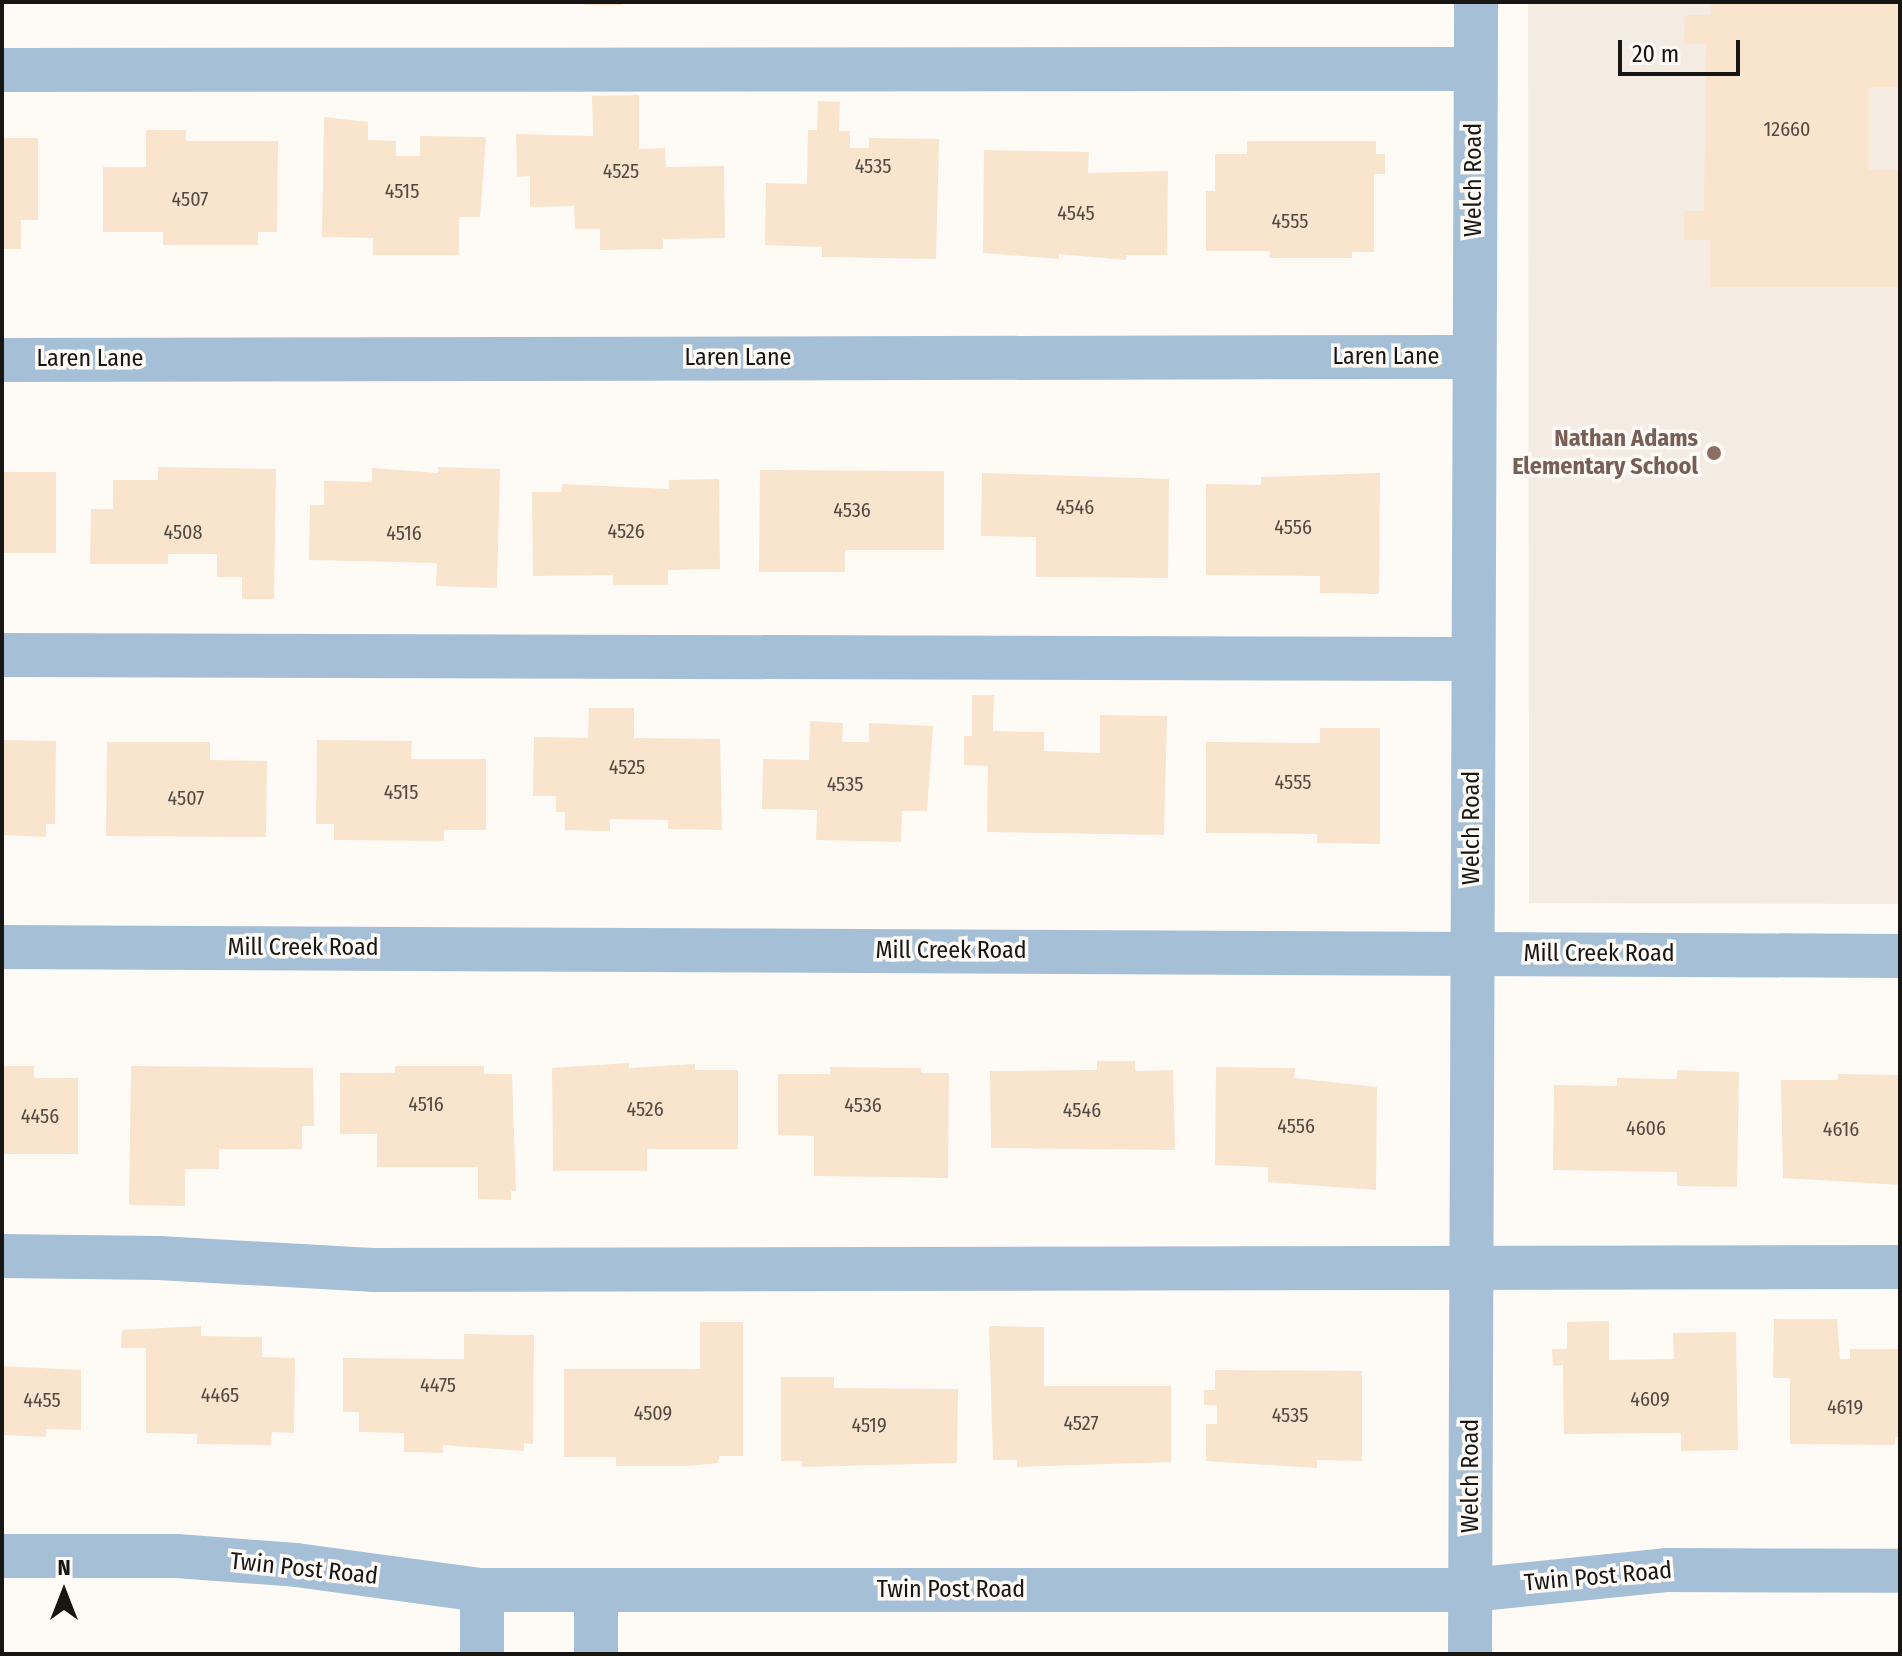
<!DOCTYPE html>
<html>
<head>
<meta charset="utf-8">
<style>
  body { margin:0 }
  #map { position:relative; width:1902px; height:1656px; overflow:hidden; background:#fefbf7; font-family:"Fira Sans Condensed",sans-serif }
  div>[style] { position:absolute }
  .built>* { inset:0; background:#f4ece3 }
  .building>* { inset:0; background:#f9e4cd }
  .minor>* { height:44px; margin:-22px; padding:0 22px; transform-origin:22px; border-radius:22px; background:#a5bfd6 }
  .dots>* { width:22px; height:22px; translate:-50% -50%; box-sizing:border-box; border:4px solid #fefbf7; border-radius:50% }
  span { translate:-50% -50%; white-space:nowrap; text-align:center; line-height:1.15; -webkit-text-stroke:7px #fefbf7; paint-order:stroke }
  .number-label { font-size:20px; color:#504a43 }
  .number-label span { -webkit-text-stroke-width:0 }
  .street-label { font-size:24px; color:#171615 }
  .education-label { font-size:24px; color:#785e54; font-weight:700 }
  .right { translate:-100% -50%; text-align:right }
  .frame { position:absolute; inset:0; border:4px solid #171615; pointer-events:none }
  .north { position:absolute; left:24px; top:1552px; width:80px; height:80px; -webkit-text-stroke:6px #fefbf7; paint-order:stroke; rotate:0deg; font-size:22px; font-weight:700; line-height:32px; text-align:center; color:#171615 }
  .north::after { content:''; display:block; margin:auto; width:28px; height:36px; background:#171615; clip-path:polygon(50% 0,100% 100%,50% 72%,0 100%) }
  .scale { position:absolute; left:1618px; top:40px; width:122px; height:36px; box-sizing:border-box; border:4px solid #171615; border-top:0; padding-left:10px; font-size:24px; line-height:28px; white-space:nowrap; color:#171615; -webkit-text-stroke:6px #fefbf7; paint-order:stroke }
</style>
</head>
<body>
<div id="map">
  <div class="built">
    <div style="clip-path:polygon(1528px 2px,1900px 2px,1900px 904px,1529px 903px)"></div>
  </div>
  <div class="building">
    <div style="clip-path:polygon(584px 2px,622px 2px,622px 5px,584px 5px)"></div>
    <div style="clip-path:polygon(1711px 2px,1900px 2px,1900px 87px,1869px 87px,1869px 170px,1900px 170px,1900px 287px,1710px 287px,1710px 240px,1684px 240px,1684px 211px,1704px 211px,1706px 44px,1684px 44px,1685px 15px,1711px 15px)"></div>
    <div style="clip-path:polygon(639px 95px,639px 149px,665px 148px,666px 167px,724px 166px,725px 238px,663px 239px,663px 249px,600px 250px,600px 229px,575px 229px,574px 206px,530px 207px,530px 176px,517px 177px,516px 134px,593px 136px,592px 96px)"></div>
    <div style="clip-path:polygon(818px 101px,840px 102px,839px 131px,850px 131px,850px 148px,869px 148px,869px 138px,939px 139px,936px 259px,822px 257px,822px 247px,765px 245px,766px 183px,807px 184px,808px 130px,817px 130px)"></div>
    <div style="clip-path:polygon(324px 117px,368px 122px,368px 140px,396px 141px,396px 156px,420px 156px,420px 136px,486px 137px,480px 217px,459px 217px,459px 255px,373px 255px,373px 238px,322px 237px)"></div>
    <div style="clip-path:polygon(146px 130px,186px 130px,186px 141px,278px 141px,277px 232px,258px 232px,258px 245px,163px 245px,163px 232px,103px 232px,103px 167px,146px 167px)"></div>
    <div style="clip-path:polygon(2px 138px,38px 138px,38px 220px,21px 220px,21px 249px,2px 249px)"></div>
    <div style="clip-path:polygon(1247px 141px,1376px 141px,1376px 154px,1385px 154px,1385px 174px,1374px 174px,1374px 252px,1352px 252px,1352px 258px,1269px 258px,1270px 251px,1206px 251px,1206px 191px,1215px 191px,1215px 154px,1247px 154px)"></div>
    <div style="clip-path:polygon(984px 150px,1089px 152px,1088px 173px,1168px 171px,1167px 255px,1126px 255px,1126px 260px,1059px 254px,1059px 259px,983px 253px)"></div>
    <div style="clip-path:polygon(158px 467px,276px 469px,274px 599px,242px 599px,242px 577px,217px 577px,217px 554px,168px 554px,168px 564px,90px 564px,91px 509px,113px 509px,113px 480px,158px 480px)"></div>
    <div style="clip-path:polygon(438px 467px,500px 469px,497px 588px,436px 586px,437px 563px,309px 560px,310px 505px,324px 505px,324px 481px,372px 482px,372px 468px,438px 473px)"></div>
    <div style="clip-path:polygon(760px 470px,944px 471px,944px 550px,845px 550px,845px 572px,759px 572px)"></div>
    <div style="clip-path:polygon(2px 472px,56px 472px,56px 553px,2px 553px)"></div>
    <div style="clip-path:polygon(982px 473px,1169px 479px,1168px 578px,1036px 577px,1036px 537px,981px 536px)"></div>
    <div style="clip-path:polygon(1380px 473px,1379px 594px,1320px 593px,1320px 576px,1206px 575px,1206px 484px,1261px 485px,1261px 477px)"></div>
    <div style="clip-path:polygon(719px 479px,720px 569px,668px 570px,668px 585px,613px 585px,613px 575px,533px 576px,532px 492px,562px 492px,562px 484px,669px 489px,669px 480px)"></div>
    <div style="clip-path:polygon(972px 695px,994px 695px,993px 731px,1044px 732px,1044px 751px,1100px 753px,1100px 715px,1167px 716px,1164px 835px,987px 832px,988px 766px,964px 765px,964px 736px,972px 736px)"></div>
    <div style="clip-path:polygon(589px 708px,634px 708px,634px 738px,720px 739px,722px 830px,668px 829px,668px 820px,610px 819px,610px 831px,565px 830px,565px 812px,556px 812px,556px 796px,533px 796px,534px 737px,588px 738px)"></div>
    <div style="clip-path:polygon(810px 721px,843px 723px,842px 742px,869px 742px,869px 723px,933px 726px,927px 811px,902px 811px,901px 842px,816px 840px,817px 810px,762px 809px,763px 759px,809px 760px)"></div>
    <div style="clip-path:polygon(1320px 728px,1380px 728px,1380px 844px,1317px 843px,1317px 834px,1206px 833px,1206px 742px,1320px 743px)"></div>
    <div style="clip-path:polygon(2px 740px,56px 741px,55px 824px,46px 824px,46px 837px,2px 835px)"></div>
    <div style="clip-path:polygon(317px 740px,412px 741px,411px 759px,486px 759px,486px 830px,444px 830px,444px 841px,334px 840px,334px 824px,316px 824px)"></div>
    <div style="clip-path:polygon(107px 742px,210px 742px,210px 760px,267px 761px,266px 837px,106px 836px)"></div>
    <div style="clip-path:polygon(1097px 1061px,1135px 1061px,1135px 1071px,1173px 1070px,1175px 1150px,991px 1148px,990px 1071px,1097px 1070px)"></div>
    <div style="clip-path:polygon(629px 1063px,629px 1068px,695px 1064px,695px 1070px,738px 1070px,738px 1149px,647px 1149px,647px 1171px,553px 1171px,552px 1068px)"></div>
    <div style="clip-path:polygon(2px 1066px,34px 1066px,34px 1078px,78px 1078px,78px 1154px,2px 1154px)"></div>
    <div style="clip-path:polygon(131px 1066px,313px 1068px,314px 1126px,302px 1126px,302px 1149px,219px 1149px,219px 1169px,185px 1169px,185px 1206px,129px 1205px)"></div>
    <div style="clip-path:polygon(395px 1066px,484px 1066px,484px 1074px,512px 1074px,516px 1191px,511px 1191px,511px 1200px,478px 1199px,478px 1167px,377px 1167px,377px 1134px,340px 1134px,340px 1073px,395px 1073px)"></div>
    <div style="clip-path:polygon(830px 1067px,921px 1068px,921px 1073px,949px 1073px,948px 1178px,814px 1176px,814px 1136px,778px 1135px,778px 1074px,830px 1074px)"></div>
    <div style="clip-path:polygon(1216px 1067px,1295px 1068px,1294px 1078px,1377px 1087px,1376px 1190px,1268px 1182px,1268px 1167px,1215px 1165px)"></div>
    <div style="clip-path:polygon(1677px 1070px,1739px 1072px,1737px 1187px,1677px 1186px,1677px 1172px,1553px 1170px,1554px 1085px,1617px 1086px,1617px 1078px,1677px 1079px)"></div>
    <div style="clip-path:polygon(1838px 1074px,1900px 1075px,1900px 1185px,1783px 1178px,1781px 1080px,1838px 1080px)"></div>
    <div style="clip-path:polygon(1774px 1319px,1837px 1319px,1840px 1359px,1850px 1359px,1850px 1349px,1900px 1349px,1900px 1437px,1895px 1437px,1895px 1445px,1790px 1444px,1790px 1378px,1773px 1378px)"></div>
    <div style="clip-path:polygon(1609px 1321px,1609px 1360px,1674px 1359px,1673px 1333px,1736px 1332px,1738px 1450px,1681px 1451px,1681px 1433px,1564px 1434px,1563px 1365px,1553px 1366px,1552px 1349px,1567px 1349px,1567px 1322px)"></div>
    <div style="clip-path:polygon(700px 1322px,743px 1322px,743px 1456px,719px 1456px,718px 1463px,688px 1466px,616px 1466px,616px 1457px,564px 1457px,564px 1369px,700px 1369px)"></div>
    <div style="clip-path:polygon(201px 1326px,201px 1336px,262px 1337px,262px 1357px,295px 1358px,294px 1433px,272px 1432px,271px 1445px,197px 1444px,197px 1434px,146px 1433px,146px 1348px,121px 1348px,122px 1330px)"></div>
    <div style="clip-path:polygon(989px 1326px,1044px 1327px,1044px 1386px,1171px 1386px,1171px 1462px,1017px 1467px,1017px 1460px,993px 1460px)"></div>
    <div style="clip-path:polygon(464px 1334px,534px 1335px,533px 1444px,524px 1443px,524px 1451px,443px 1445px,443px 1453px,404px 1452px,404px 1433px,359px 1432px,359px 1412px,343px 1412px,343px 1358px,464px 1359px)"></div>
    <div style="clip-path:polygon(2px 1366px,81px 1370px,81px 1430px,46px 1429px,46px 1437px,2px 1435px)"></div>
    <div style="clip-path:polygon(1215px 1370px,1362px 1371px,1362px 1461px,1317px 1460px,1317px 1468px,1206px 1461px,1206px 1424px,1217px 1424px,1217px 1405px,1204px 1405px,1204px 1390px,1215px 1390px)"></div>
    <div style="clip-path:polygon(781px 1377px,834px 1377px,834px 1388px,958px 1389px,957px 1463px,802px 1467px,802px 1461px,781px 1461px)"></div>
  </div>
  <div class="minor">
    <div style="left:2px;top:70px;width:1473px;rotate:-0.04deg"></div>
    <div style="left:2px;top:360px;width:1472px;rotate:-0.12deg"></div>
    <div style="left:2px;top:655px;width:1471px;rotate:0.16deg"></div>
    <div style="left:2px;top:947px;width:1898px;rotate:0.27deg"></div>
    <div style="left:2px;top:1256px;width:157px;rotate:0.7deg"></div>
    <div style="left:159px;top:1258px;width:213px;rotate:3.2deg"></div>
    <div style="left:372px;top:1270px;width:1528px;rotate:-0.11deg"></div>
    <div style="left:2px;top:1556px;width:175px"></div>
    <div style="left:177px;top:1556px;width:119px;rotate:4.3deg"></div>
    <div style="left:296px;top:1565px;width:188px;rotate:7.7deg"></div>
    <div style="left:482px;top:1590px;width:988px"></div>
    <div style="left:1470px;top:1590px;width:197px;rotate:-5.8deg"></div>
    <div style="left:1666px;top:1570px;width:234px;rotate:0.2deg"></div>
    <div style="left:596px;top:1590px;width:64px;rotate:90deg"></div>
    <div style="left:482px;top:1654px;width:64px;rotate:-90deg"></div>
    <div style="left:1470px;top:1654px;width:1652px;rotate:-89.79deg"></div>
  </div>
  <div class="dots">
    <div style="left:1714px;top:453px;background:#8d6e63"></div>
  </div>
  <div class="number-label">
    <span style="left:1787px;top:129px">12660</span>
    <span style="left:873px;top:166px">4535</span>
    <span style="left:621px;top:171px">4525</span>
    <span style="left:402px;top:191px">4515</span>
    <span style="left:190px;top:199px">4507</span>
    <span style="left:1076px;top:213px">4545</span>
    <span style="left:1290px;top:221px">4555</span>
    <span style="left:1075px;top:507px">4546</span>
    <span style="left:852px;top:510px">4536</span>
    <span style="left:1293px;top:527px">4556</span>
    <span style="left:626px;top:531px">4526</span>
    <span style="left:183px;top:532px">4508</span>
    <span style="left:404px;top:533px">4516</span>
    <span style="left:627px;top:767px">4525</span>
    <span style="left:1293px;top:782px">4555</span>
    <span style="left:845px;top:784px">4535</span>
    <span style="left:401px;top:792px">4515</span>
    <span style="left:186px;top:798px">4507</span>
    <span style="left:426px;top:1104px">4516</span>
    <span style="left:863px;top:1105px">4536</span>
    <span style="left:645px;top:1109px">4526</span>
    <span style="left:1082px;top:1110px">4546</span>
    <span style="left:40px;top:1116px">4456</span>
    <span style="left:1296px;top:1126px">4556</span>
    <span style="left:1646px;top:1128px">4606</span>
    <span style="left:1841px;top:1129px">4616</span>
    <span style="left:438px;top:1385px">4475</span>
    <span style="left:220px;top:1395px">4465</span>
    <span style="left:1650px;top:1399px">4609</span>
    <span style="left:42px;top:1400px">4455</span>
    <span style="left:1845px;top:1407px">4619</span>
    <span style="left:653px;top:1413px">4509</span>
    <span style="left:1290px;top:1415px">4535</span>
    <span style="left:1081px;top:1423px">4527</span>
    <span style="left:869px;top:1425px">4519</span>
  </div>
  <div class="street-label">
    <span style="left:1474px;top:180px;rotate:-90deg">Welch Road</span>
    <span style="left:1386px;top:357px">Laren Lane</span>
    <span style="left:738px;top:358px">Laren Lane</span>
    <span style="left:90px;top:359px">Laren Lane</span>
    <span style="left:1472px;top:828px;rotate:-90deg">Welch Road</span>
    <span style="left:303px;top:948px">Mill Creek Road</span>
    <span style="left:951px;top:951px">Mill Creek Road</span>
    <span style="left:1599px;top:954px">Mill Creek Road</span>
    <span style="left:1471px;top:1476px;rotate:-90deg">Welch Road</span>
    <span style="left:304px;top:1569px;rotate:6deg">Twin Post Road</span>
    <span style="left:1598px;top:1577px;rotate:-5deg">Twin Post Road</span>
    <span style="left:951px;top:1590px">Twin Post Road</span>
  </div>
  <div class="education-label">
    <span class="right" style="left:1698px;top:453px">Nathan Adams<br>Elementary School</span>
  </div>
  <div class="frame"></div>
  <div class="north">N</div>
  <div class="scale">20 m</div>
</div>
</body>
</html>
